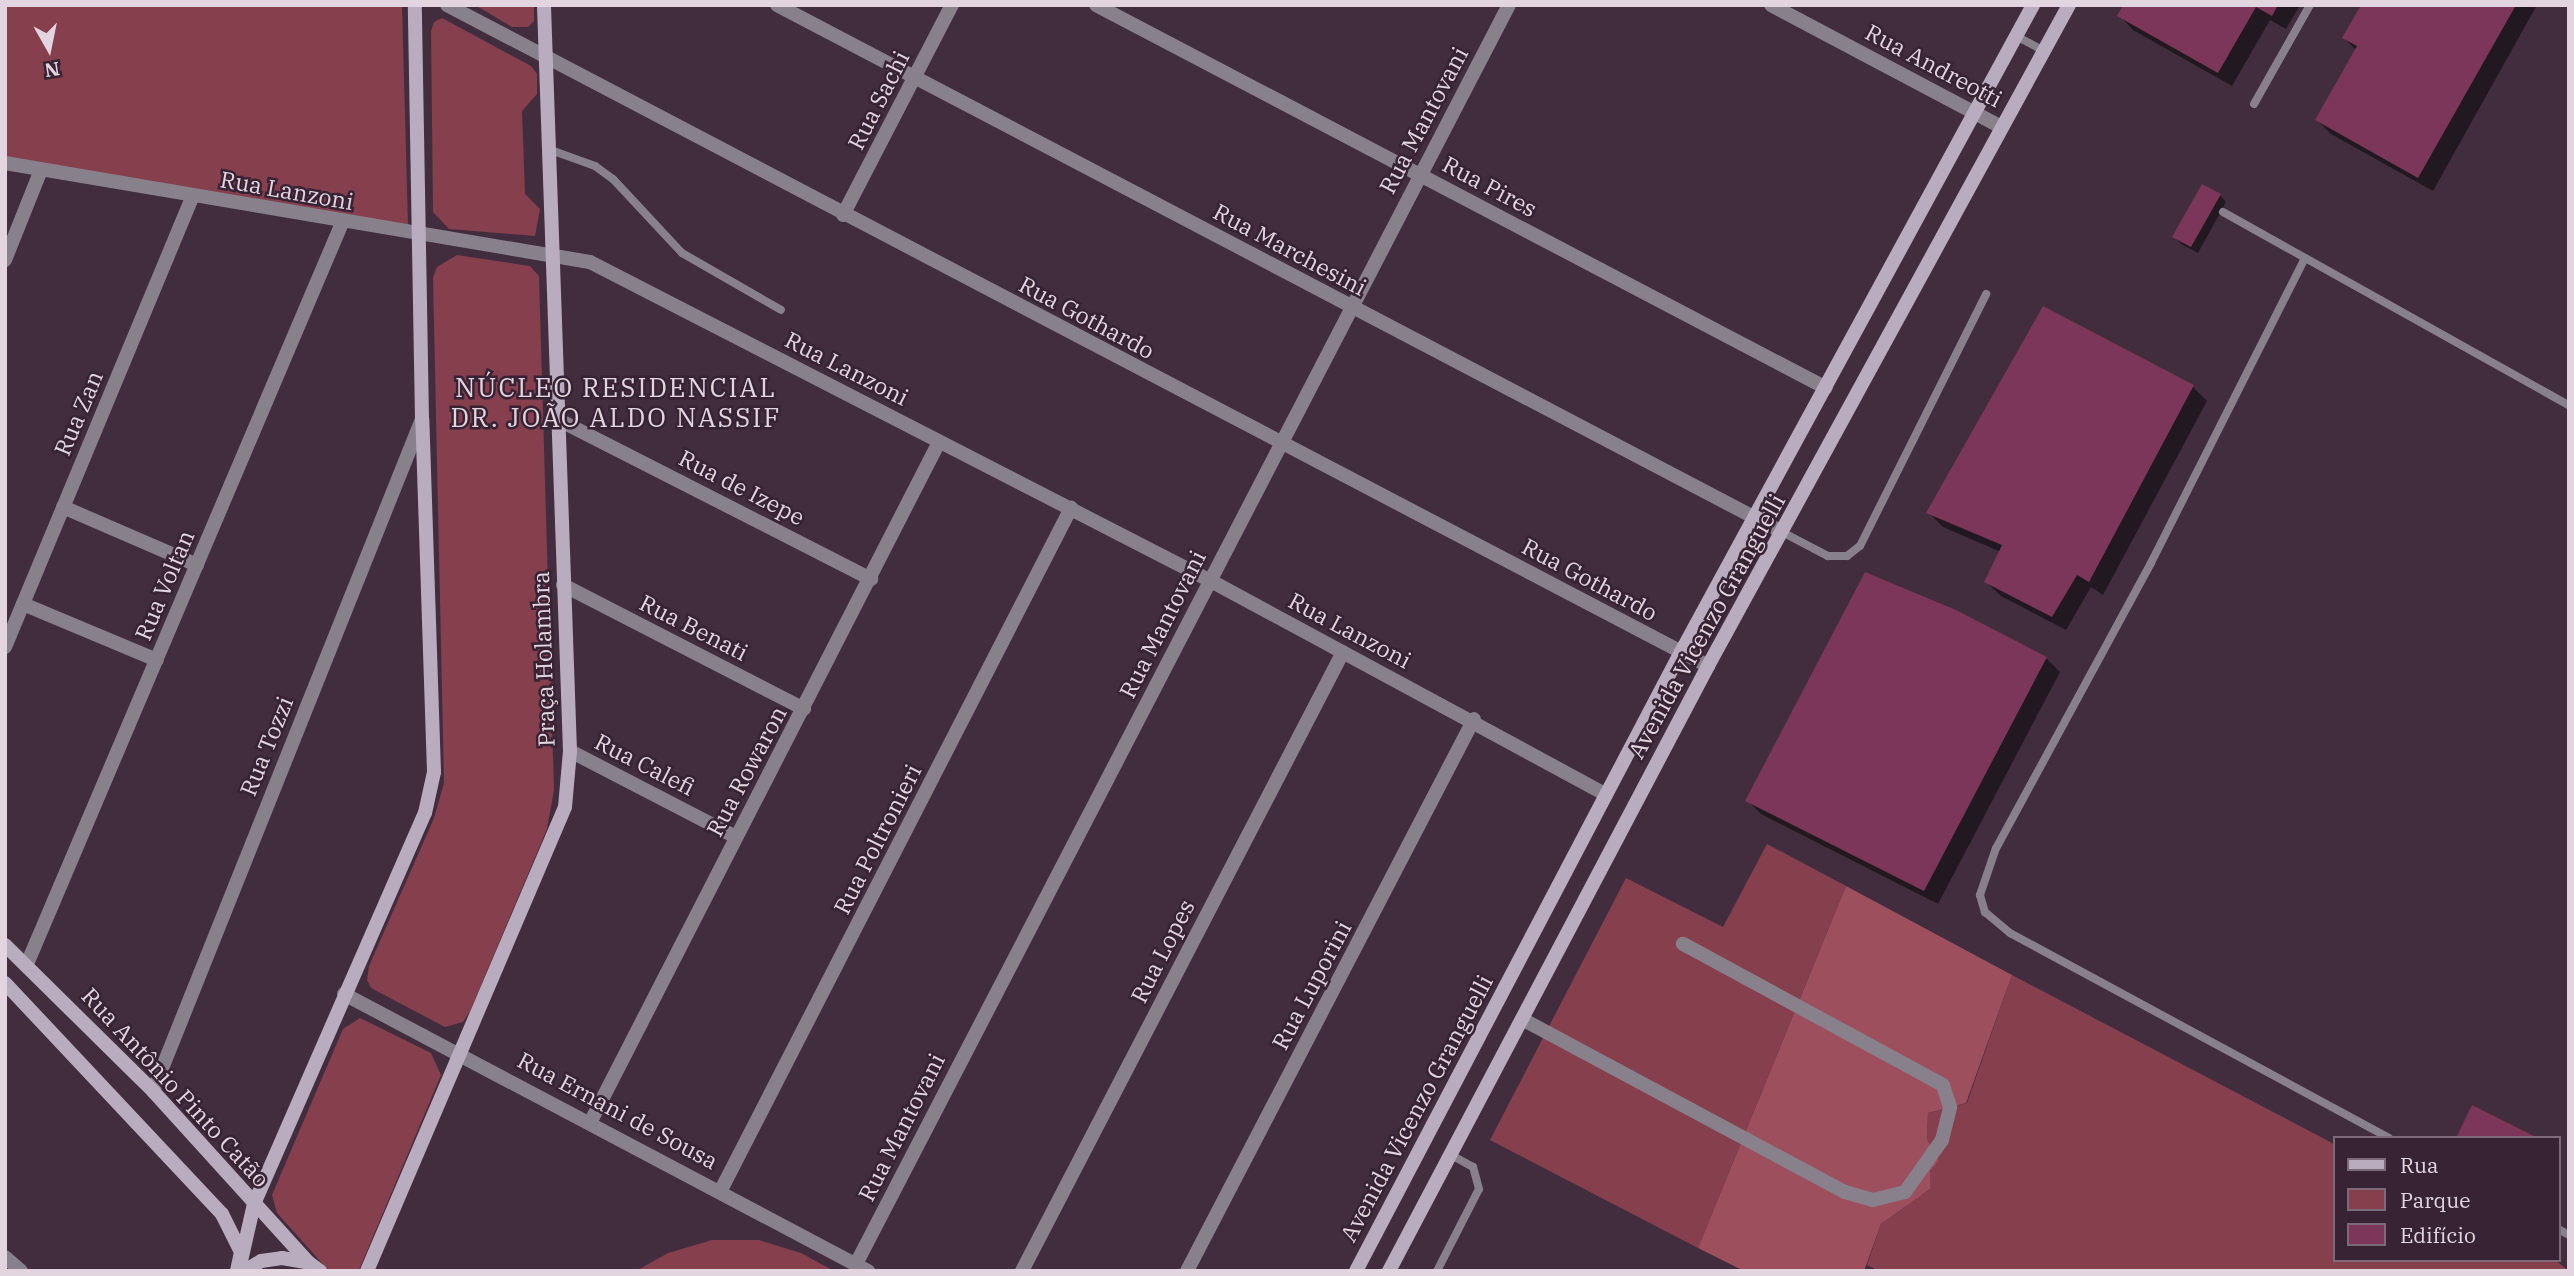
<!DOCTYPE html>
<html>
<head>
<meta charset="utf-8">
<style>
  body { margin:0 }
  #map { position:relative; width:2574px; height:1276px; overflow:hidden; background:#412d3e; font-family:"IBM Plex Serif",serif }
  div>[style] { position:absolute }
  .green>* { inset:0; background:#863f4d }
  .forest>* { inset:0; background:#9d4f5e }
  .shadow>* { inset:0; background:#0007 }
  .building>* { inset:0; background:#7b3659 }
  .lane>* { height:8px; margin:-4px; padding:0 4px; transform-origin:4px; border-radius:4px; background:#88818c }
  .street>* { height:14px; margin:-7px; padding:0 7px; transform-origin:7px; border-radius:7px; background:#88818c }
  .secondary>* { height:14px; margin:-7px; padding:0 7px; transform-origin:7px; border-radius:7px; background:#b8acbe }
  span { translate:-50% -50%; white-space:nowrap; text-align:center; line-height:1.15; -webkit-text-stroke:5px #372333; paint-order:stroke }
  .street-label { font-size:23px; color:#e3d5e0 }
  .quarter-label { font-size:26px; color:#e3d5e0; letter-spacing:2px }
  .frame { position:absolute; inset:0; border:7px solid #e3d5e0; pointer-events:none }
  .legend { position:absolute; left:2333px; top:1136px; width:228px; height:126px; box-sizing:border-box; background:#372333; border:2px solid #7c6a78; margin:0; padding:9px 12px; list-style:none; font-size:21px; color:#e3d5e0 }
  .legend li { display:flex; align-items:center; gap:14px; height:35px }
  .legend b { width:35px; border:2px solid #7c6a78 }
  .north { position:absolute; left:14px; top:14px; width:70px; height:70px; -webkit-text-stroke:5px #372333; paint-order:stroke; rotate:171deg; font-size:19px; font-weight:700; line-height:28px; text-align:center; color:#e3d5e0 }
  .north::after { content:''; display:block; margin:auto; width:24px; height:32px; background:#e3d5e0; clip-path:polygon(50% 0,100% 100%,50% 72%,0 100%) }
</style>
</head>
<body>
<div id="map">
  <div class="green">
    <div style="clip-path:polygon(5px 5px,402px 5px,408px 226px,5px 157px)"></div>
    <div style="clip-path:polygon(475px 5px,534px 5px,534px 21px,528px 27px,512px 27px)"></div>
    <div style="clip-path:polygon(442px 18px,531px 66px,537px 74px,537px 94px,522px 111px,525px 194px,540px 209px,535px 236px,449px 229px,433px 212px,431px 31px,434px 22px)"></div>
    <div style="clip-path:polygon(457px 255px,530px 266px,539px 276px,554px 790px,547px 829px,470px 1011px,463px 1022px,445px 1027px,371px 988px,367px 980px,369px 966px,434px 818px,444px 783px,433px 278px,437px 267px)"></div>
    <div style="clip-path:polygon(1767px 844px,1846px 886px,1698px 1248px,1490px 1140px,1626px 878px,1723px 927px)"></div>
    <div style="clip-path:polygon(2012px 975px,2334px 1144px,2334px 1260px,2555px 1260px,2569px 1271px,1879px 1271px,1867px 1265px,1881px 1224px,1930px 1189px,1930px 1171px,1939px 1161px,1927px 1139px,1928px 1113px,1967px 1103px)"></div>
    <div style="clip-path:polygon(360px 1018px,431px 1053px,441px 1075px,359px 1270px,329px 1271px,277px 1213px,272px 1195px,343px 1029px)"></div>
    <div style="clip-path:polygon(712px 1240px,759px 1240px,801px 1253px,834px 1271px,636px 1271px,668px 1253px)"></div>
  </div>
  <div class="forest">
    <div style="clip-path:polygon(1846px 886px,2012px 975px,1966px 1103px,1928px 1113px,1927px 1139px,1939px 1161px,1930px 1171px,1930px 1189px,1881px 1224px,1864px 1271px,1744px 1271px,1698px 1248px)"></div>
  </div>
  <div class="shadow">
    <div style="clip-path:polygon(2125px 5px,2300px 5px,2286px 29px,2270px 20px,2232px 86px,2133px 30px,2119px 15px)"></div>
    <div style="clip-path:polygon(2363px 5px,2537px 5px,2433px 191px,2331px 134px,2317px 120px,2356px 50px,2344px 38px)"></div>
    <div style="clip-path:polygon(2220px 195px,2226px 202px,2198px 253px,2181px 244px,2175px 237px)"></div>
    <div style="clip-path:polygon(2193px 387px,2207px 401px,2103px 595px,2091px 587px,2066px 630px,2001px 596px,1986px 582px,2001px 552px,1943px 527px,1929px 513px)"></div>
    <div style="clip-path:polygon(2046px 658px,2060px 672px,1938px 904px,1761px 814px,1747px 800px)"></div>
  </div>
  <div class="building">
    <div style="clip-path:polygon(2123px 5px,2278px 5px,2272px 16px,2256px 7px,2218px 73px,2117px 16px)"></div>
    <div style="clip-path:polygon(2361px 5px,2516px 5px,2418px 178px,2315px 120px,2357px 46px,2342px 38px)"></div>
    <div style="clip-path:polygon(2202px 184px,2221px 194px,2191px 247px,2172px 237px)"></div>
    <div style="clip-path:polygon(2043px 306px,2194px 385px,2089px 582px,2077px 575px,2052px 617px,1984px 582px,2002px 545px,1926px 513px)"></div>
    <div style="clip-path:polygon(1865px 572px,1956px 610px,2047px 657px,1924px 891px,1745px 801px)"></div>
    <div style="clip-path:polygon(2472px 1105px,2538px 1138px,2456px 1138px)"></div>
  </div>
  <div class="lane">
    <div style="left:2016px;top:36px;width:32px;rotate:28deg"></div>
    <div style="left:2254px;top:104px;width:114px;rotate:-60.5deg"></div>
    <div style="left:548px;top:149px;width:50px;rotate:19.9deg"></div>
    <div style="left:595px;top:166px;width:22px;rotate:36deg"></div>
    <div style="left:613px;top:179px;width:101px;rotate:47deg"></div>
    <div style="left:682px;top:253px;width:114px;rotate:29.9deg"></div>
    <div style="left:2223px;top:212px;width:396px;rotate:29.2deg"></div>
    <div style="left:2305px;top:258px;width:342px;rotate:116.8deg"></div>
    <div style="left:2151px;top:563px;width:324px;rotate:118.5deg"></div>
    <div style="left:1996px;top:848px;width:50px;rotate:108.8deg"></div>
    <div style="left:1980px;top:895px;width:18px;rotate:74deg"></div>
    <div style="left:1985px;top:912px;width:33px;rotate:40deg"></div>
    <div style="left:2010px;top:933px;width:431px;rotate:28.4deg"></div>
    <div style="left:1782px;top:532px;width:52px;rotate:27.6deg"></div>
    <div style="left:1828px;top:556px;width:19px"></div>
    <div style="left:1847px;top:556px;width:16px;rotate:-38deg"></div>
    <div style="left:1860px;top:546px;width:282px;rotate:-63.4deg"></div>
    <div style="left:2558px;top:1229px;width:13px;rotate:29deg"></div>
    <div style="left:1437px;top:1271px;width:92px;rotate:-62.9deg"></div>
    <div style="left:1479px;top:1189px;width:23px;rotate:-105deg"></div>
    <div style="left:1473px;top:1167px;width:26px;rotate:-151deg"></div>
  </div>
  <div class="street">
    <div style="left:447px;top:5px;width:1424px;rotate:27.66deg"></div>
    <div style="left:777px;top:5px;width:1135px;rotate:27.67deg"></div>
    <div style="left:1096px;top:5px;width:824px;rotate:27.68deg"></div>
    <div style="left:1771px;top:5px;width:259px;rotate:27.9deg"></div>
    <div style="left:5px;top:163px;width:593px;rotate:9.61deg"></div>
    <div style="left:590px;top:262px;width:698px;rotate:27.19deg"></div>
    <div style="left:1211px;top:581px;width:449px;rotate:28.4deg"></div>
    <div style="left:843px;top:215px;width:237px;rotate:-62.6deg"></div>
    <div style="left:5px;top:260px;width:97px;rotate:-68.2deg"></div>
    <div style="left:555px;top:418px;width:355px;rotate:27deg"></div>
    <div style="left:63px;top:507px;width:146px;rotate:23.4deg"></div>
    <div style="left:563px;top:585px;width:271px;rotate:27.2deg"></div>
    <div style="left:23px;top:604px;width:145px;rotate:22.7deg"></div>
    <div style="left:5px;top:647px;width:489px;rotate:-67.4deg"></div>
    <div style="left:570px;top:751px;width:187px;rotate:27.4deg"></div>
    <div style="left:27px;top:964px;width:805px;rotate:-66.97deg"></div>
    <div style="left:344px;top:994px;width:593px;rotate:27.86deg"></div>
    <div style="left:1522px;top:1019px;width:366px;rotate:28.2deg"></div>
    <div style="left:1845px;top:1192px;width:29px;rotate:16deg"></div>
    <div style="left:1873px;top:1200px;width:33px;rotate:-14deg"></div>
    <div style="left:1905px;top:1192px;width:64px;rotate:-54.6deg"></div>
    <div style="left:1942px;top:1140px;width:34px;rotate:-76deg"></div>
    <div style="left:1950px;top:1107px;width:23px;rotate:-108deg"></div>
    <div style="left:1943px;top:1085px;width:296px;rotate:-151.5deg"></div>
    <div style="left:153px;top:1091px;width:724px;rotate:-68.18deg"></div>
    <div style="left:591px;top:1121px;width:763px;rotate:-62.86deg"></div>
    <div style="left:721px;top:1190px;width:767px;rotate:-62.83deg"></div>
    <div style="left:5px;top:1257px;width:21px;rotate:41deg"></div>
    <div style="left:856px;top:1264px;width:1418px;rotate:-62.59deg"></div>
    <div style="left:1022px;top:1271px;width:697px;rotate:-62.59deg"></div>
    <div style="left:1187px;top:1271px;width:622px;rotate:-62.53deg"></div>
  </div>
  <div class="secondary">
    <div style="left:5px;top:945px;width:208px;rotate:44.6deg"></div>
    <div style="left:153px;top:1091px;width:232px;rotate:47.8deg"></div>
    <div style="left:5px;top:983px;width:317px;rotate:46.8deg"></div>
    <div style="left:222px;top:1214px;width:42px;rotate:63.4deg"></div>
    <div style="left:241px;top:1252px;width:19px;rotate:102deg"></div>
    <div style="left:241px;top:1261px;width:58px;rotate:-77.2deg"></div>
    <div style="left:254px;top:1204px;width:427px;rotate:-66.4deg"></div>
    <div style="left:425px;top:813px;width:42px;rotate:-77.6deg"></div>
    <div style="left:434px;top:772px;width:353px;rotate:-91.9deg"></div>
    <div style="left:422px;top:419px;width:414px;rotate:-91deg"></div>
    <div style="left:244px;top:1271px;width:20px;rotate:-30deg"></div>
    <div style="left:261px;top:1261px;width:21px;rotate:-8deg"></div>
    <div style="left:282px;top:1258px;width:27px;rotate:10deg"></div>
    <div style="left:309px;top:1263px;width:14px;rotate:36deg"></div>
    <div style="left:367px;top:1271px;width:504px;rotate:-66.89deg"></div>
    <div style="left:565px;top:807px;width:56px;rotate:-84.9deg"></div>
    <div style="left:570px;top:751px;width:746px;rotate:-92deg"></div>
    <div style="left:1356px;top:1271px;width:699px;rotate:-62.3deg"></div>
    <div style="left:1681px;top:652px;width:737px;rotate:-61.45deg"></div>
    <div style="left:1389px;top:1271px;width:684px;rotate:-62.2deg"></div>
    <div style="left:1708px;top:666px;width:753px;rotate:-61.36deg"></div>
  </div>
  <div class="street-label">
    <span style="left:1934px;top:65px;rotate:28deg">Rua Andreotti</span>
    <span style="left:878px;top:100px;rotate:-63deg">Rua Sachi</span>
    <span style="left:1423px;top:120px;rotate:-62deg">Rua Mantovani</span>
    <span style="left:1490px;top:186px;rotate:28deg">Rua Pires</span>
    <span style="left:287px;top:190px;rotate:10deg">Rua Lanzoni</span>
    <span style="left:1290px;top:249px;rotate:28deg">Rua Marchesini</span>
    <span style="left:1087px;top:317px;rotate:28deg">Rua Gothardo</span>
    <span style="left:847px;top:368px;rotate:27deg">Rua Lanzoni</span>
    <span style="left:78px;top:413px;rotate:-67deg">Rua Zan</span>
    <span style="left:742px;top:487px;rotate:27deg">Rua de Izepe</span>
    <span style="left:1590px;top:579px;rotate:28deg">Rua Gothardo</span>
    <span style="left:164px;top:585px;rotate:-67deg">Rua Voltan</span>
    <span style="left:1162px;top:624px;rotate:-63deg">Rua Mantovani</span>
    <span style="left:1706px;top:626px;rotate:-61deg">Avenida Vicenzo Granguelli</span>
    <span style="left:694px;top:627px;rotate:27deg">Rua Benati</span>
    <span style="left:1350px;top:630px;rotate:28deg">Rua Lanzoni</span>
    <span style="left:543px;top:659px;rotate:-92deg">Praça Holambra</span>
    <span style="left:266px;top:746px;rotate:-68deg">Rua Tozzi</span>
    <span style="left:645px;top:764px;rotate:27deg">Rua Calefi</span>
    <span style="left:746px;top:771px;rotate:-62deg">Rua Rowaron</span>
    <span style="left:877px;top:839px;rotate:-63deg">Rua Poltronieri</span>
    <span style="left:1162px;top:951px;rotate:-63deg">Rua Lopes</span>
    <span style="left:1311px;top:985px;rotate:-62deg">Rua Luporini</span>
    <span style="left:176px;top:1087px;rotate:47deg">Rua Antônio Pinto Catão</span>
    <span style="left:1416px;top:1108px;rotate:-62deg">Avenida Vicenzo Granguelli</span>
    <span style="left:618px;top:1110px;rotate:28deg">Rua Ernani de Sousa</span>
    <span style="left:901px;top:1127px;rotate:-63deg">Rua Mantovani</span>
  </div>
  <div class="quarter-label">
    <span style="left:616px;top:403px">NÚCLEO RESIDENCIAL<br>DR. JOÃO ALDO NASSIF</span>
  </div>
  <div class="frame"></div>
  <ul class="legend">
  <li><b style="height:9px;background:#b8acbe"></b>Rua</li>
  <li><b style="height:19px;background:#863f4d"></b>Parque</li>
  <li><b style="height:19px;background:#7b3659"></b>Edifício</li>
  </ul>
  <div class="north">N</div>
</div>
</body>
</html>
